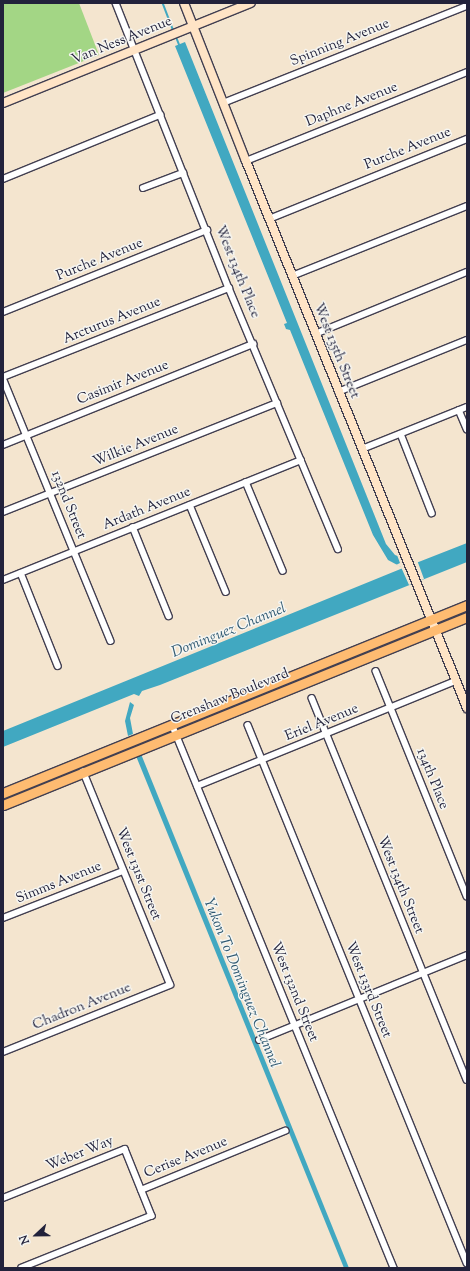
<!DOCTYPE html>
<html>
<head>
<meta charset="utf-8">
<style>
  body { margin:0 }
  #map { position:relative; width:470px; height:1271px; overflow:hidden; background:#f4e5cf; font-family:"Sorts Mill Goudy",serif }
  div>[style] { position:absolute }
  .green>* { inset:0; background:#a3d685 }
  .water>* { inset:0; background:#41a8c1 }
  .pier>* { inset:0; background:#f4e5cf }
  .stream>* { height:1.5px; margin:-0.75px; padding:0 0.75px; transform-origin:0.75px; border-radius:0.75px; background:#41a8c1 }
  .roads { filter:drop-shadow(1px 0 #423f51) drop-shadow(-1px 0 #423f51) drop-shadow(0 1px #423f51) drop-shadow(0 -1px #423f51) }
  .street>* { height:5.5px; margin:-2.75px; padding:0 2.75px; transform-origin:2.75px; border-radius:2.75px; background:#fff }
  .secondary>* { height:8px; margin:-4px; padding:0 4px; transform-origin:4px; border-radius:4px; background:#ffe4c6 }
  .primary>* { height:9px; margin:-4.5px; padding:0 4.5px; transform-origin:4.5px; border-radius:4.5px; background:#febb71 }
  span { translate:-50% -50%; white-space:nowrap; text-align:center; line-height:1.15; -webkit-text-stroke:3px #f6f6f2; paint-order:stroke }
  .street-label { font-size:14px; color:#22223b }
  .water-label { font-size:15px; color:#2e5871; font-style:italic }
  .frame { position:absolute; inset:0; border:4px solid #22223b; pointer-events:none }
  .north { position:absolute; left:16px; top:1215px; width:40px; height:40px; -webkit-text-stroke:3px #f6f6f2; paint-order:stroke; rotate:248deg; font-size:11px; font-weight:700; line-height:16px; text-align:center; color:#22223b }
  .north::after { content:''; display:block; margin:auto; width:14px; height:18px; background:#22223b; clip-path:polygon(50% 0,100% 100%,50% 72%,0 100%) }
</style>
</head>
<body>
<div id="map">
  <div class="green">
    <div style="clip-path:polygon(3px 3px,79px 3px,99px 55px,3px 93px)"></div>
  </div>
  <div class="water">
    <div style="clip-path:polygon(185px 42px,386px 544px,395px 555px,416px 563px,467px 543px,467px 562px,160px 685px,142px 691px,139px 696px,134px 694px,3px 747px,3px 731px,403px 568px,388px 560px,373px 535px,290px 330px,286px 329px,284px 324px,287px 323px,175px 46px)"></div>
    <div style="clip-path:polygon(130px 702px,134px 705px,130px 718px,133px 734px,128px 736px,125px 721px)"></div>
    <div style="clip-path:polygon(141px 754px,349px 1268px,344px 1268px,136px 756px)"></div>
  </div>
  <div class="pier">
    <div style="clip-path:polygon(397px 555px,417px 560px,424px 579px,409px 585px,401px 567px,396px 565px,400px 563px)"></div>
  </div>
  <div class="stream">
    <div style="left:163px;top:3px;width:30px;rotate:69deg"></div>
    <div style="left:176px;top:36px;width:11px;rotate:68deg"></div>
  </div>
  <div class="roads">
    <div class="street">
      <div style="left:116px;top:3px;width:307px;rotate:68.4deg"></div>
      <div style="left:229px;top:288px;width:283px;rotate:67.3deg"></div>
      <div style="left:223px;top:103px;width:263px;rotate:-21.7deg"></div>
      <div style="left:246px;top:161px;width:238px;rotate:-21.9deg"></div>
      <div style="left:3px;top:179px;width:170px;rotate:-22.2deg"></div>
      <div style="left:143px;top:188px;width:43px;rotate:-20.6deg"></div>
      <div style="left:269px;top:219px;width:214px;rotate:-22deg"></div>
      <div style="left:292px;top:276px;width:188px;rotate:-21.8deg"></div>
      <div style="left:3px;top:312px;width:220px;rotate:-21.9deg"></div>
      <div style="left:315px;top:334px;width:164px;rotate:-22.2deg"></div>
      <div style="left:3px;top:377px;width:243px;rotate:-21.5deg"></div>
      <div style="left:3px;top:378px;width:284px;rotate:67.7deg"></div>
      <div style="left:338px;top:392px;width:139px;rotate:-22deg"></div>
      <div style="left:459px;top:410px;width:21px;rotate:67deg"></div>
      <div style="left:401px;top:434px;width:85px;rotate:68.6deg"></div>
      <div style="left:3px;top:445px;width:270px;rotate:-22deg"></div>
      <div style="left:362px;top:449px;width:113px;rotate:-21.8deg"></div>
      <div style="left:246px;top:482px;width:96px;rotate:67.4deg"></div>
      <div style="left:190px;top:505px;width:94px;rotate:67.5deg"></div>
      <div style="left:3px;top:512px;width:295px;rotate:-21.7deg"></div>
      <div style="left:133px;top:527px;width:96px;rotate:68deg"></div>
      <div style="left:21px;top:573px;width:100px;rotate:68.3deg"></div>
      <div style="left:3px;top:580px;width:321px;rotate:-21.9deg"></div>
      <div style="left:376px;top:671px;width:243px;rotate:68deg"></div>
      <div style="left:312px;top:698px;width:412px;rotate:67.9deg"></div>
      <div style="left:172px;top:724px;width:588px;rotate:67.8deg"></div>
      <div style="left:248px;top:725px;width:581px;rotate:67.85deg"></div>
      <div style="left:197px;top:786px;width:279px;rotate:-22.1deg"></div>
      <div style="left:3px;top:918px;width:129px;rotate:-21.4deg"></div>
      <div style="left:259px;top:1040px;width:225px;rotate:-22.2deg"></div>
      <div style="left:3px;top:1052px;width:180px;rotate:-21.9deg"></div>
      <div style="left:170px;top:985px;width:230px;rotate:-112.2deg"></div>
      <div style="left:141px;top:1190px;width:156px;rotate:-22.3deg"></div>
      <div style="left:3px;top:1198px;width:131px;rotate:-21.9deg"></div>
      <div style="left:125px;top:1149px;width:72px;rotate:68.1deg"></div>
      <div style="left:152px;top:1216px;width:140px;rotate:158.2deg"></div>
    </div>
    <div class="secondary">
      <div style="left:184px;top:3px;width:170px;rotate:68.6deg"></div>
      <div style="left:246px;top:161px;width:590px;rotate:68deg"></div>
      <div style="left:3px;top:103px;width:267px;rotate:-22deg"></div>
    </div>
    <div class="primary">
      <div style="left:3px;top:793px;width:501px;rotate:-22.06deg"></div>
      <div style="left:3px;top:805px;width:501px;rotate:-22.06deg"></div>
    </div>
  </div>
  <div class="street-label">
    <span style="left:122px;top:41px;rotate:-22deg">Van Ness Avenue</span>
    <span style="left:340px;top:43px;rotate:-22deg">Spinning Avenue</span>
    <span style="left:352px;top:105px;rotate:-22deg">Daphne Avenue</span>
    <span style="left:408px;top:149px;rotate:-22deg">Purche Avenue</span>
    <span style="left:100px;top:260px;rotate:-22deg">Purche Avenue</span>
    <span style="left:237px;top:272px;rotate:68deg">West 134th Place</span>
    <span style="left:112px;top:321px;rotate:-22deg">Arcturus Avenue</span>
    <span style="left:336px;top:351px;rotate:68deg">West 135th Street</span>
    <span style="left:123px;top:383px;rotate:-22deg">Casimir Avenue</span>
    <span style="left:136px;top:446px;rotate:-22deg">Wilkie Avenue</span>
    <span style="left:68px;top:505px;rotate:68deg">132nd Street</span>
    <span style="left:147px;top:509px;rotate:-22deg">Ardath Avenue</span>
    <span style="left:230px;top:697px;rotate:-22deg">Crenshaw Boulevard</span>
    <span style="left:322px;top:723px;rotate:-22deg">Eriel Avenue</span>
    <span style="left:432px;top:779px;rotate:68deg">134th Place</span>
    <span style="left:138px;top:874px;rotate:68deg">West 131st Street</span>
    <span style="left:59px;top:883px;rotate:-22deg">Simms Avenue</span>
    <span style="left:400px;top:885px;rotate:68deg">West 134th Street</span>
    <span style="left:368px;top:990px;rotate:68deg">West 133rd Street</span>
    <span style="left:294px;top:992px;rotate:68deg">West 132nd Street</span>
    <span style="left:82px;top:1007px;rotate:-22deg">Chadron Avenue</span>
    <span style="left:80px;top:1154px;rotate:-22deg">Weber Way</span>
    <span style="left:186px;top:1158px;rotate:-22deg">Cerise Avenue</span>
  </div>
  <div class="water-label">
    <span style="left:229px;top:631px;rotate:-22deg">Dominguez Channel</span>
    <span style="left:241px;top:983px;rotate:68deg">Yukon To Dominguez Channel</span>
  </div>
  <div class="frame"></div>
  <div class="north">N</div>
</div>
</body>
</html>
